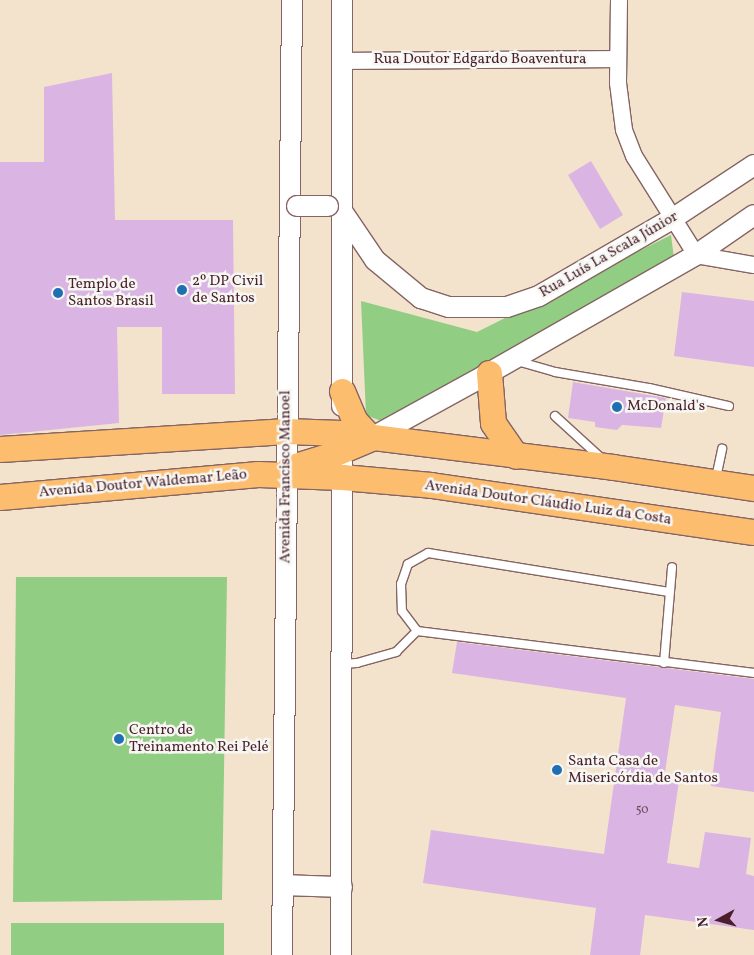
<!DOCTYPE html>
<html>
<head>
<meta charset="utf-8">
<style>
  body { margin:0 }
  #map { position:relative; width:754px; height:955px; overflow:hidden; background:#f3e3cc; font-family:Vollkorn,serif }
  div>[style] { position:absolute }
  .green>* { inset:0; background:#91cd82 }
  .building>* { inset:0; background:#dab4e3 }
  .roads { filter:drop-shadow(1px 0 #856463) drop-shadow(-1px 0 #856463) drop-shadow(0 1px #856463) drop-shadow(0 -1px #856463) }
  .service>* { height:8px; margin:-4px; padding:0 4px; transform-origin:4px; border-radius:4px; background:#fff }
  .minor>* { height:16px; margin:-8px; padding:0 8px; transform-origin:8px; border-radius:8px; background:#fff }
  .tertiary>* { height:20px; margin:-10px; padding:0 10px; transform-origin:10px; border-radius:10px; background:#fff }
  .primary>* { height:25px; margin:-12.5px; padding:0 12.5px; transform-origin:12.5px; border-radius:12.5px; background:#fcbd6f }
  .bridges { filter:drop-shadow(1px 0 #856463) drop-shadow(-1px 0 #856463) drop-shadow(0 1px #856463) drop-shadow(0 -1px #856463) }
  .tertiary-bridge>* { height:20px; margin:-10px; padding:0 10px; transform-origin:10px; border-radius:10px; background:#fff }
  .dots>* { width:14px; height:14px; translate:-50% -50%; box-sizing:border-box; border:2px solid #f6f6f2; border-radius:50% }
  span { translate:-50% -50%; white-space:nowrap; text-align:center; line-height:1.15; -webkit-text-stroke:5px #f6f6f2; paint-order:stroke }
  .number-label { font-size:12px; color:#6e4459 }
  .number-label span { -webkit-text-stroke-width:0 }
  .street-label { font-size:15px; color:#4a1f2b }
  .poi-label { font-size:15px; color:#4a1f2b }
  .left { translate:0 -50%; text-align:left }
  .north { position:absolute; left:694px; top:895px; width:50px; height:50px; -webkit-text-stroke:4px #f6f6f2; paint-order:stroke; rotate:263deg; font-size:14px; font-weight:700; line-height:20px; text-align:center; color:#4a1f2b }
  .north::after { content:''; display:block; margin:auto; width:18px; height:22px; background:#4a1f2b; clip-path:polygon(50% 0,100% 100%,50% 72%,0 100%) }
</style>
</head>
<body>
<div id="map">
  <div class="green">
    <div style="clip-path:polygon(671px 235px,674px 258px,381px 421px,366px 415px,361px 301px,477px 332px)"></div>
    <div style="clip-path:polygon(16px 577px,227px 577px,222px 900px,13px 902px)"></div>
    <div style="clip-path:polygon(224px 923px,224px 955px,11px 955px,11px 923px)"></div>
  </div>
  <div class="building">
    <div style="clip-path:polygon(112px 73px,115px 220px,233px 220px,235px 394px,162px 394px,162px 327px,117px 327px,119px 423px,0 435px,0 162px,44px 162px,44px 87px)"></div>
    <div style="clip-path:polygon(591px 161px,623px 215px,600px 229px,568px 175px)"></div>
    <div style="clip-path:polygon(682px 292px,754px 301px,754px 367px,674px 356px)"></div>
    <div style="clip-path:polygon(573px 382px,666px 398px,661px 428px,622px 425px,617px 430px,595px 427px,595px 422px,568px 418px)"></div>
    <div style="clip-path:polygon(457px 642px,754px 679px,754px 792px,711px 786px,721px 712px,675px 705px,664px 779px,679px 781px,667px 863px,699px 868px,705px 832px,751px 838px,746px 874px,754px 876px,754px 930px,645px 915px,640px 955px,590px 955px,596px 908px,423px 883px,431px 830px,604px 854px,626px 698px,452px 673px)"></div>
  </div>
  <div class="roads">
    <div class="service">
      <div style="left:517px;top:361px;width:40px;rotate:16deg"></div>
      <div style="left:555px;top:372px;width:95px;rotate:9.7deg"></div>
      <div style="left:649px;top:388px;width:82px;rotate:12.7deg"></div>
      <div style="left:555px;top:416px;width:62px;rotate:42.4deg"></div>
      <div style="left:716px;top:478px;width:30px;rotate:-78deg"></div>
      <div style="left:669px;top:592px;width:244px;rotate:-170.8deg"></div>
      <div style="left:428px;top:553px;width:23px;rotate:151deg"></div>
      <div style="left:408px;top:564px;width:21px;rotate:109deg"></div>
      <div style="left:401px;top:584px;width:27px;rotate:88deg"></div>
      <div style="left:402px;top:611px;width:25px;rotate:53deg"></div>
      <div style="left:417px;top:631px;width:340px;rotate:7.1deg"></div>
      <div style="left:664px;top:663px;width:96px;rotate:-85.2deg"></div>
      <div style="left:342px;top:664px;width:15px;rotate:-4deg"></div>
      <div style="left:357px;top:663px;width:41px;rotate:-15.8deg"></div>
      <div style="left:396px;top:652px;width:30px;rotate:-45deg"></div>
    </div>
    <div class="minor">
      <div style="left:619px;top:0;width:83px;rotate:90.7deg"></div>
      <div style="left:618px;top:83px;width:47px;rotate:82.7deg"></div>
      <div style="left:624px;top:130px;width:28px;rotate:69deg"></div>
      <div style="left:634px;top:156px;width:117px;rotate:57.9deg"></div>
      <div style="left:696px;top:255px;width:59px;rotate:9.8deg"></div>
      <div style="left:342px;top:61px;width:275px;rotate:-0.4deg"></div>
    </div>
    <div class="tertiary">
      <div style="left:342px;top:211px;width:59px;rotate:56deg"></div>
      <div style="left:375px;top:260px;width:60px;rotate:39.6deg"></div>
      <div style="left:421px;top:298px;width:29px;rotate:18deg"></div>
      <div style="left:449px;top:307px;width:58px"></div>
      <div style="left:507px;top:307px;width:34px;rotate:-19deg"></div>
      <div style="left:539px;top:296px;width:154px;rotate:-30.1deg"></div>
      <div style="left:672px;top:219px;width:98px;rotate:-33.4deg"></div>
      <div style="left:342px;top:406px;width:406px;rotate:-90deg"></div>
      <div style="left:371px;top:438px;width:135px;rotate:-28.8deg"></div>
      <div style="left:489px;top:373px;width:238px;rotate:-29.7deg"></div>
      <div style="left:696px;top:255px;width:70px;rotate:-34.6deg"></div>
      <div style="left:284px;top:885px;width:58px;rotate:2deg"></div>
      <div style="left:282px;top:955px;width:955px;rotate:-89.4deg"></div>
      <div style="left:341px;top:955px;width:493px;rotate:-89.9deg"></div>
    </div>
    <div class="primary">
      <div style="left:489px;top:373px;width:50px;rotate:85.4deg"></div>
      <div style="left:493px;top:423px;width:40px;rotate:55.1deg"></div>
      <div style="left:342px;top:391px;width:33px;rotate:67deg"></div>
      <div style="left:355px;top:421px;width:23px;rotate:47deg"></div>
      <div style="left:0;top:449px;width:287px;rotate:-3.6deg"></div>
      <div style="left:286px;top:431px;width:55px;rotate:2.1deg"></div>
      <div style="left:341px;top:433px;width:274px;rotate:7.1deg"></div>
      <div style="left:613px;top:467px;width:143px;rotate:8.5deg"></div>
      <div style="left:289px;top:468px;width:44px;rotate:-17.2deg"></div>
      <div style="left:331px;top:455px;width:43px;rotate:-23deg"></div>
      <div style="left:0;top:497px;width:259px;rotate:-5.1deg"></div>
      <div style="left:258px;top:474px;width:84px;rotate:2deg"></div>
      <div style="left:342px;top:477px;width:89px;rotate:5.1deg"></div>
      <div style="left:431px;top:485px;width:326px;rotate:8.3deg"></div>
    </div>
  </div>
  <div class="bridges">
    <div class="tertiary-bridge">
      <div style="left:297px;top:206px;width:31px"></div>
    </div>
  </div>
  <div class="dots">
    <div style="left:182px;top:290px;background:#1f6fb2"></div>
    <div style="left:58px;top:293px;background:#1f6fb2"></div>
    <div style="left:617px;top:407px;background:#1f6fb2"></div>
    <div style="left:119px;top:739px;background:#1f6fb2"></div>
    <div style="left:557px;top:770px;background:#1f6fb2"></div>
  </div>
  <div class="number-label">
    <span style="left:642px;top:811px">50</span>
  </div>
  <div class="street-label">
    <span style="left:480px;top:60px">Rua Doutor Edgardo Boaventura</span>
    <span style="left:609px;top:255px;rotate:-30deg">Rua Luís La Scala Júnior</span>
    <span style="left:286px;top:477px;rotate:-90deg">Avenida Francisco Manoel</span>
    <span style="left:143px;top:484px;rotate:-5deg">Avenida Doutor Waldemar Leão</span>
    <span style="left:548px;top:503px;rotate:8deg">Avenida Doutor Cláudio Luiz da Costa</span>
  </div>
  <div class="poi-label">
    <span class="left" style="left:192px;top:290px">2º DP Civil<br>de Santos</span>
    <span class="left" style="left:68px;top:293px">Templo de<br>Santos Brasil</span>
    <span class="left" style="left:627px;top:407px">McDonald's</span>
    <span class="left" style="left:129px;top:739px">Centro de<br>Treinamento Rei Pelé</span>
    <span class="left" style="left:568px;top:770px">Santa Casa de<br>Misericórdia de Santos</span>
  </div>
  <div class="north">N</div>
</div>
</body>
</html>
